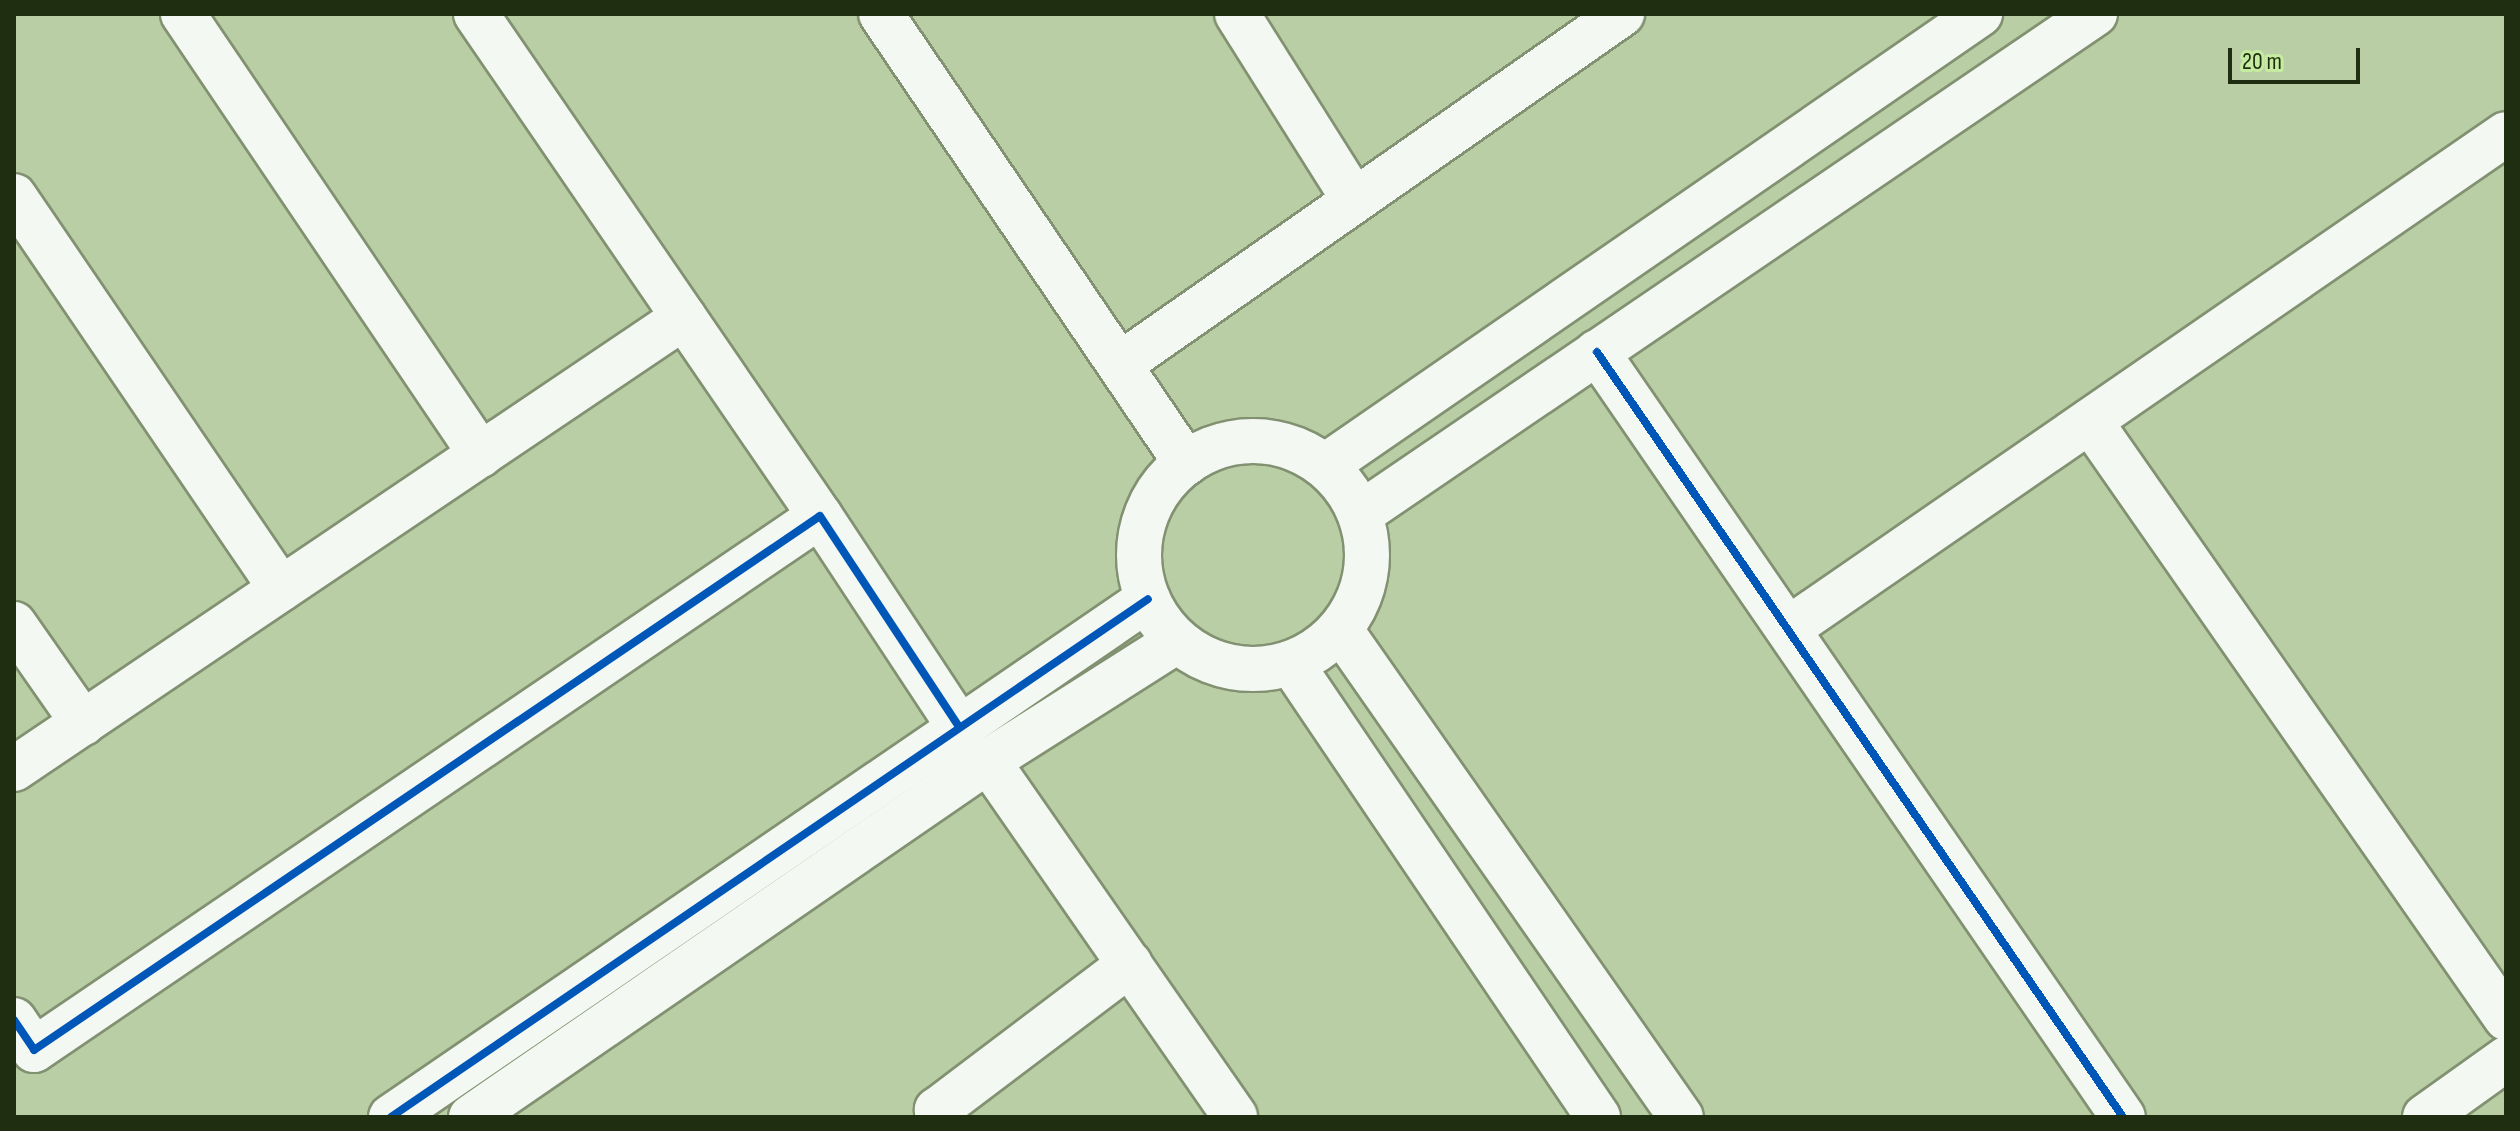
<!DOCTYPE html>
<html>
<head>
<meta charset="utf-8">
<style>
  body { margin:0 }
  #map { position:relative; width:2520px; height:1131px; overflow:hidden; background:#b9cea5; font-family:"Sofia Sans Condensed",sans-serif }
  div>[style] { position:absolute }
  .roads { filter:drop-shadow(2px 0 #819171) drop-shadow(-2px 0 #819171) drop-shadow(0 2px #819171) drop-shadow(0 -2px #819171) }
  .street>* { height:44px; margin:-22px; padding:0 22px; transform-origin:22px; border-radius:22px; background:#f4f8f2 }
  .street>.ring { margin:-22px; padding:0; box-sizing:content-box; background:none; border:44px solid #f4f8f2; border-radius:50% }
  .cycleway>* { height:8px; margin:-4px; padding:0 4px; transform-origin:4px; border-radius:4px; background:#0057b8 }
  span { translate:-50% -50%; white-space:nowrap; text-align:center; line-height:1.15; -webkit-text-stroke:8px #c5eca1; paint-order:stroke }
  .frame { position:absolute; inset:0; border:16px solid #1f2d10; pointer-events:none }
  .scale { position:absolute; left:2228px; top:48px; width:132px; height:36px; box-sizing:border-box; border:4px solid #1f2d10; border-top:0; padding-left:10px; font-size:24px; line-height:28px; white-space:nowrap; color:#1f2d10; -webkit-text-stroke:6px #c5eca1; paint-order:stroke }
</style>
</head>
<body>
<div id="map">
  <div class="roads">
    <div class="street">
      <div style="left:183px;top:14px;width:532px;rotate:55.95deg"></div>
      <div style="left:476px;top:14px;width:609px;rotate:55.58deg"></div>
      <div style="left:881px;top:14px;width:543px;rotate:55.81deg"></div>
      <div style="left:1237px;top:14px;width:218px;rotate:57.8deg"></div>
      <div style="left:14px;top:196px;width:475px;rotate:55.8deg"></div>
      <div style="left:1597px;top:352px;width:928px;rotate:55.49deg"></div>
      <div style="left:1122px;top:363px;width:610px;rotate:-34.92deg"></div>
      <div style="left:2090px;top:421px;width:728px;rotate:55.13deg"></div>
      <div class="ring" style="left:1139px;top:441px;width:184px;height:184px"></div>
      <div style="left:1325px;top:466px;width:796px;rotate:-34.61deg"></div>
      <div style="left:1360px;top:514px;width:889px;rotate:-34.23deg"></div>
      <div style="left:14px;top:624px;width:121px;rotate:55.1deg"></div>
      <div style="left:1791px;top:627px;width:868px;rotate:-34.59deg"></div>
      <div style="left:1340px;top:629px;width:595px;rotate:55.06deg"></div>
      <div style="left:1291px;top:663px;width:548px;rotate:55.93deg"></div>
      <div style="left:988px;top:761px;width:433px;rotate:55.2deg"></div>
      <div style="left:14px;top:769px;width:808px;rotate:-34deg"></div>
      <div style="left:14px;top:1020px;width:36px;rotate:56deg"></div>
      <div style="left:34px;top:1050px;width:950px;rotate:-34.19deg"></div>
      <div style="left:820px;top:516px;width:253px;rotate:56.6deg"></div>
      <div style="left:391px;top:1117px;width:917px;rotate:-34.38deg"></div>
      <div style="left:471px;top:1117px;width:628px;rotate:-34.55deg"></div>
      <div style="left:988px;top:761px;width:224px;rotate:-32.4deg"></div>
      <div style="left:942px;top:1117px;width:9px;rotate:-126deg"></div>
      <div style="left:937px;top:1110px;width:242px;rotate:-37.1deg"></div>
      <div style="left:2425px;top:1117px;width:100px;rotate:-35.6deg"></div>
    </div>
  </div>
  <div class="cycleway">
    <div style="left:1597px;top:352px;width:928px;rotate:55.49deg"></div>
    <div style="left:14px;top:1020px;width:36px;rotate:56deg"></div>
    <div style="left:34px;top:1050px;width:950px;rotate:-34.19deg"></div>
    <div style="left:820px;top:516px;width:253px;rotate:56.6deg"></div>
    <div style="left:391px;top:1117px;width:917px;rotate:-34.38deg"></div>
  </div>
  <div class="frame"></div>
  <div class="scale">20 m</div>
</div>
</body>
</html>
